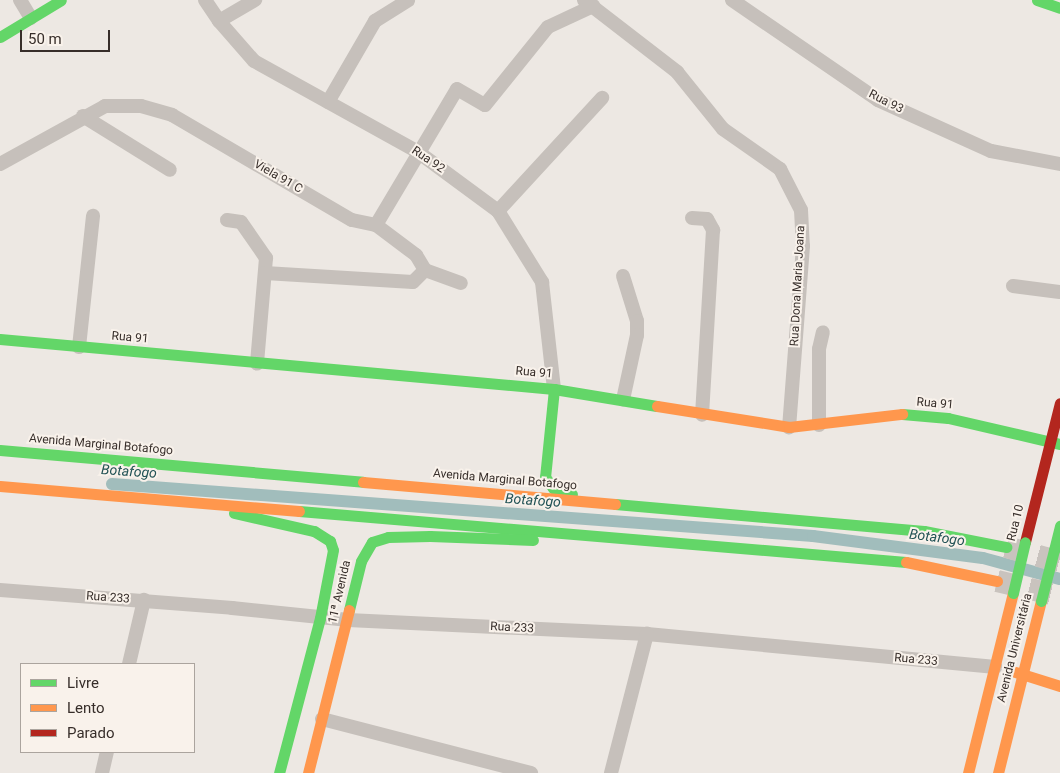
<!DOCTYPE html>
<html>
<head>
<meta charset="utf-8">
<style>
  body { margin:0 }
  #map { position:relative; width:1060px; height:773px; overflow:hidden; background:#ede8e3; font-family:Roboto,sans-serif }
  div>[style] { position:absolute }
  .canal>* { height:12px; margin:-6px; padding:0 6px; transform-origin:6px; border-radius:6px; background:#a1bdbc }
  .primary-tunnel>* { height:22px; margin-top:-11px; transform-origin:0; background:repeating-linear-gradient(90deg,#c9c3be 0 22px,transparent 0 33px) }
  .street>* { height:14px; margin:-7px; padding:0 7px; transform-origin:7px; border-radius:7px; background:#c6c0bb }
  .fast>* { height:11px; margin:-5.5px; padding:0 5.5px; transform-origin:5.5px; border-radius:5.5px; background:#63d668 }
  .slow>* { height:11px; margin:-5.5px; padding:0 5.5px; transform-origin:5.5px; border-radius:5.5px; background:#ff974d }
  .jam>* { height:11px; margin:-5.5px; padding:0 5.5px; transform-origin:5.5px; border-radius:5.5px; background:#b3261e }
  .fast-bridge>* { height:11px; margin:-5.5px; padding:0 5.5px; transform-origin:5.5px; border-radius:5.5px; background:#63d668 }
  span { translate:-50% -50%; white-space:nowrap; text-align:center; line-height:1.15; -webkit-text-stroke:4px #f9f2eb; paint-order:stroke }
  .street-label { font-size:12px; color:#372e2a }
  .water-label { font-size:14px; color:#225255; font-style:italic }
  .legend { position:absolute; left:20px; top:663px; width:175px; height:90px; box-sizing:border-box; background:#f9f2eb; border:1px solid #aba49e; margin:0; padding:6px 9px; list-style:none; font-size:15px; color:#372e2a }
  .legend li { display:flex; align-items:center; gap:10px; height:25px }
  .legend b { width:25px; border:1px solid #aba49e }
  .scale { position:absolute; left:20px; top:30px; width:90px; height:22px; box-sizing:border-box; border:2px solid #372e2a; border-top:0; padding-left:6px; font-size:15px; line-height:18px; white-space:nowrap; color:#372e2a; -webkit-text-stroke:4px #f9f2eb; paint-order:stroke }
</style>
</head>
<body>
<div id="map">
  <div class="canal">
    <div style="left:112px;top:484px;width:703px;rotate:4.24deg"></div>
    <div style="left:813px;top:536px;width:171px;rotate:7.4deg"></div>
    <div style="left:983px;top:558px;width:80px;rotate:15.3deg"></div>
  </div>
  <div class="primary-tunnel">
    <div style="left:1006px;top:547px;width:56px;rotate:15.5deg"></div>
    <div style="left:997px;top:581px;width:65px;rotate:13.4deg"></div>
  </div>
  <div class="street">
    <div style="left:20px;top:0;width:21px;rotate:59deg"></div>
    <div style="left:205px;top:0;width:25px;rotate:56deg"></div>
    <div style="left:219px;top:21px;width:53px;rotate:48.8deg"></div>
    <div style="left:254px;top:61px;width:188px;rotate:29deg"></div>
    <div style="left:418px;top:152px;width:99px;rotate:36.4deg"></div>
    <div style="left:498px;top:211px;width:84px;rotate:58.2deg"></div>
    <div style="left:542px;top:282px;width:108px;rotate:83.6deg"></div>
    <div style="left:584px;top:0;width:118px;rotate:37.7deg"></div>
    <div style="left:677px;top:72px;width:73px;rotate:51.1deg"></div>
    <div style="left:723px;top:129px;width:70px;rotate:35.1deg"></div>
    <div style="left:780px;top:169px;width:46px;rotate:62.9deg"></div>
    <div style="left:801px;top:210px;width:36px;rotate:87deg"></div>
    <div style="left:803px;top:246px;width:182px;rotate:94.4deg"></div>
    <div style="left:732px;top:0;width:177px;rotate:34.4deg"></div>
    <div style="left:878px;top:100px;width:124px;rotate:24.3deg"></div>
    <div style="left:991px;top:151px;width:70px;rotate:10.7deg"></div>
    <div style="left:219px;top:21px;width:42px;rotate:-30.3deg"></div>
    <div style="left:328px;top:102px;width:94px;rotate:-59.9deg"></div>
    <div style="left:375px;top:21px;width:39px;rotate:-32deg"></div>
    <div style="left:83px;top:116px;width:102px;rotate:31.8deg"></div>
    <div style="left:0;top:164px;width:120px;rotate:-28.9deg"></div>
    <div style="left:105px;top:106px;width:36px"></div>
    <div style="left:141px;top:106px;width:32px;rotate:16deg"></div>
    <div style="left:172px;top:115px;width:208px;rotate:30.3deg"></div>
    <div style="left:352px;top:220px;width:25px;rotate:12deg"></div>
    <div style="left:376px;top:225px;width:50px;rotate:36.9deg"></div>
    <div style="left:416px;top:255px;width:17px;rotate:59deg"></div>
    <div style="left:425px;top:270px;width:38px;rotate:20deg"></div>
    <div style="left:498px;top:211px;width:154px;rotate:-47.4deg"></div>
    <div style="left:692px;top:218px;width:15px;rotate:4deg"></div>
    <div style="left:707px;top:219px;width:13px;rotate:61deg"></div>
    <div style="left:713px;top:230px;width:185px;rotate:93.4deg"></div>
    <div style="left:227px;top:220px;width:14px;rotate:8deg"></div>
    <div style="left:241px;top:222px;width:44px;rotate:55.2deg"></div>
    <div style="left:266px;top:258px;width:106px;rotate:94.9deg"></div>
    <div style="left:376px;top:225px;width:158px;rotate:-59.2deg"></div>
    <div style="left:457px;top:89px;width:32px;rotate:30deg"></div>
    <div style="left:485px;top:105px;width:100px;rotate:-51.1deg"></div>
    <div style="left:548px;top:27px;width:50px;rotate:-25deg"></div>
    <div style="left:265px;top:273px;width:148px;rotate:3.5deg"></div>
    <div style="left:413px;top:282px;width:17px;rotate:-45deg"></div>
    <div style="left:623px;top:276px;width:47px;rotate:72.7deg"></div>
    <div style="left:637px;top:321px;width:14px;rotate:90deg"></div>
    <div style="left:637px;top:335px;width:66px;rotate:102.2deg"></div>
    <div style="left:1013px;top:286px;width:47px;rotate:7.3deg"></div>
    <div style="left:79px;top:347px;width:132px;rotate:-83.9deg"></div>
    <div style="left:819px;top:425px;width:76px;rotate:-90deg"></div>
    <div style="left:819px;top:349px;width:17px;rotate:-77deg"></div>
    <div style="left:0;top:590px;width:233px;rotate:4.4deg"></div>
    <div style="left:232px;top:608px;width:117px;rotate:5.9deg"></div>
    <div style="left:348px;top:620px;width:299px;rotate:2.7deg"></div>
    <div style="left:647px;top:634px;width:350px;rotate:5.4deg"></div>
    <div style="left:129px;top:664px;width:66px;rotate:-76.8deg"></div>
    <div style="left:322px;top:719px;width:216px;rotate:14.5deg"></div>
    <div style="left:102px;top:773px;width:22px;rotate:-77deg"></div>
    <div style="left:611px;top:773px;width:144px;rotate:-75.5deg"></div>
  </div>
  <div class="fast">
    <div style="left:1037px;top:0;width:24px;rotate:19deg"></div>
    <div style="left:0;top:37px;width:71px;rotate:-31.2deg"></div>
    <div style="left:0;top:339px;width:556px;rotate:5.16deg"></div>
    <div style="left:554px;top:389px;width:104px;rotate:9.4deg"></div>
    <div style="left:554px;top:389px;width:88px;rotate:95.8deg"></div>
    <div style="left:545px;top:477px;width:14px;rotate:54deg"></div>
    <div style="left:553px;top:488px;width:20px;rotate:18deg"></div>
    <div style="left:902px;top:414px;width:46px;rotate:5deg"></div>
    <div style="left:948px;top:418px;width:115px;rotate:13.1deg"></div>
    <div style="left:0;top:450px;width:364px;rotate:5deg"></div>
    <div style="left:615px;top:504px;width:310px;rotate:5deg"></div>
    <div style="left:924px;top:531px;width:84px;rotate:11deg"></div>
    <div style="left:299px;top:511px;width:609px;rotate:4.8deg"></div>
    <div style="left:234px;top:513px;width:82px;rotate:12.7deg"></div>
    <div style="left:314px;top:531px;width:19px;rotate:32deg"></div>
    <div style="left:330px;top:541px;width:9px;rotate:72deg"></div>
    <div style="left:333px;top:550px;width:69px;rotate:100.8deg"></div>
    <div style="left:320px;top:618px;width:160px;rotate:104.8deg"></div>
    <div style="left:1054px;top:550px;width:25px;rotate:-76deg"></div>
    <div style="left:349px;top:610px;width:50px;rotate:-76.2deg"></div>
    <div style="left:361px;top:561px;width:22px;rotate:-60deg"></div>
    <div style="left:372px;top:542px;width:17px;rotate:-17deg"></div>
    <div style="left:388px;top:537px;width:42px;rotate:-1.4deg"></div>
    <div style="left:430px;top:536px;width:103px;rotate:2.2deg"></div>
  </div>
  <div class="slow">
    <div style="left:657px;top:406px;width:134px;rotate:9deg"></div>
    <div style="left:789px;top:427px;width:114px;rotate:-6.6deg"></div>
    <div style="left:363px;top:482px;width:253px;rotate:5deg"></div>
    <div style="left:0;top:486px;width:300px;rotate:4.8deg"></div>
    <div style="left:906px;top:562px;width:93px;rotate:11.8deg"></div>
    <div style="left:1012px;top:671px;width:50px;rotate:17.4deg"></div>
    <div style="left:308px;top:773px;width:168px;rotate:-75.9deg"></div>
    <div style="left:968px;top:773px;width:186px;rotate:-76deg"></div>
    <div style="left:998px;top:773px;width:177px;rotate:-76deg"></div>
  </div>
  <div class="jam">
    <div style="left:1025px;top:542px;width:143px;rotate:-75.9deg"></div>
  </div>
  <div class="fast-bridge">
    <div style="left:1013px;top:593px;width:52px;rotate:-76.8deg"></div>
    <div style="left:1041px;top:601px;width:53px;rotate:-75.7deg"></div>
  </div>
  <div class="street-label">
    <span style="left:886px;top:102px;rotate:27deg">Rua 93</span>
    <span style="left:428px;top:160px;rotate:34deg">Rua 92</span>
    <span style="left:278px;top:177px;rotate:30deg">Viela 91 C</span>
    <span style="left:798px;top:286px;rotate:-87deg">Rua Dona Maria Joana</span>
    <span style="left:130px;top:338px;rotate:5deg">Rua 91</span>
    <span style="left:534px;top:373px;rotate:5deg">Rua 91</span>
    <span style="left:935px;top:404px;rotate:5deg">Rua 91</span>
    <span style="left:101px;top:445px;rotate:5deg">Avenida Marginal Botafogo</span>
    <span style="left:505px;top:480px;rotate:5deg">Avenida Marginal Botafogo</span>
    <span style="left:1016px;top:523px;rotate:-76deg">Rua 10</span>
    <span style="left:340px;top:592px;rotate:-77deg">11ª Avenida</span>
    <span style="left:108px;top:598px;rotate:4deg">Rua 233</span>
    <span style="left:512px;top:628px;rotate:3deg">Rua 233</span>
    <span style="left:1015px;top:648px;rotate:-76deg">Avenida Universitária</span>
    <span style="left:916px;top:660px;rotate:5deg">Rua 233</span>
  </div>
  <div class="water-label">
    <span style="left:129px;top:471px;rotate:4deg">Botafogo</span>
    <span style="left:533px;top:500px;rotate:4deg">Botafogo</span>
    <span style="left:937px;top:537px;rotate:7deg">Botafogo</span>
  </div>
  <ul class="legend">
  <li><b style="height:6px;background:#63d668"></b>Livre</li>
  <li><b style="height:6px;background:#ff974d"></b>Lento</li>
  <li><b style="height:6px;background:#b3261e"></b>Parado</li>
  </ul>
  <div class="scale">50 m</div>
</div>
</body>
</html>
